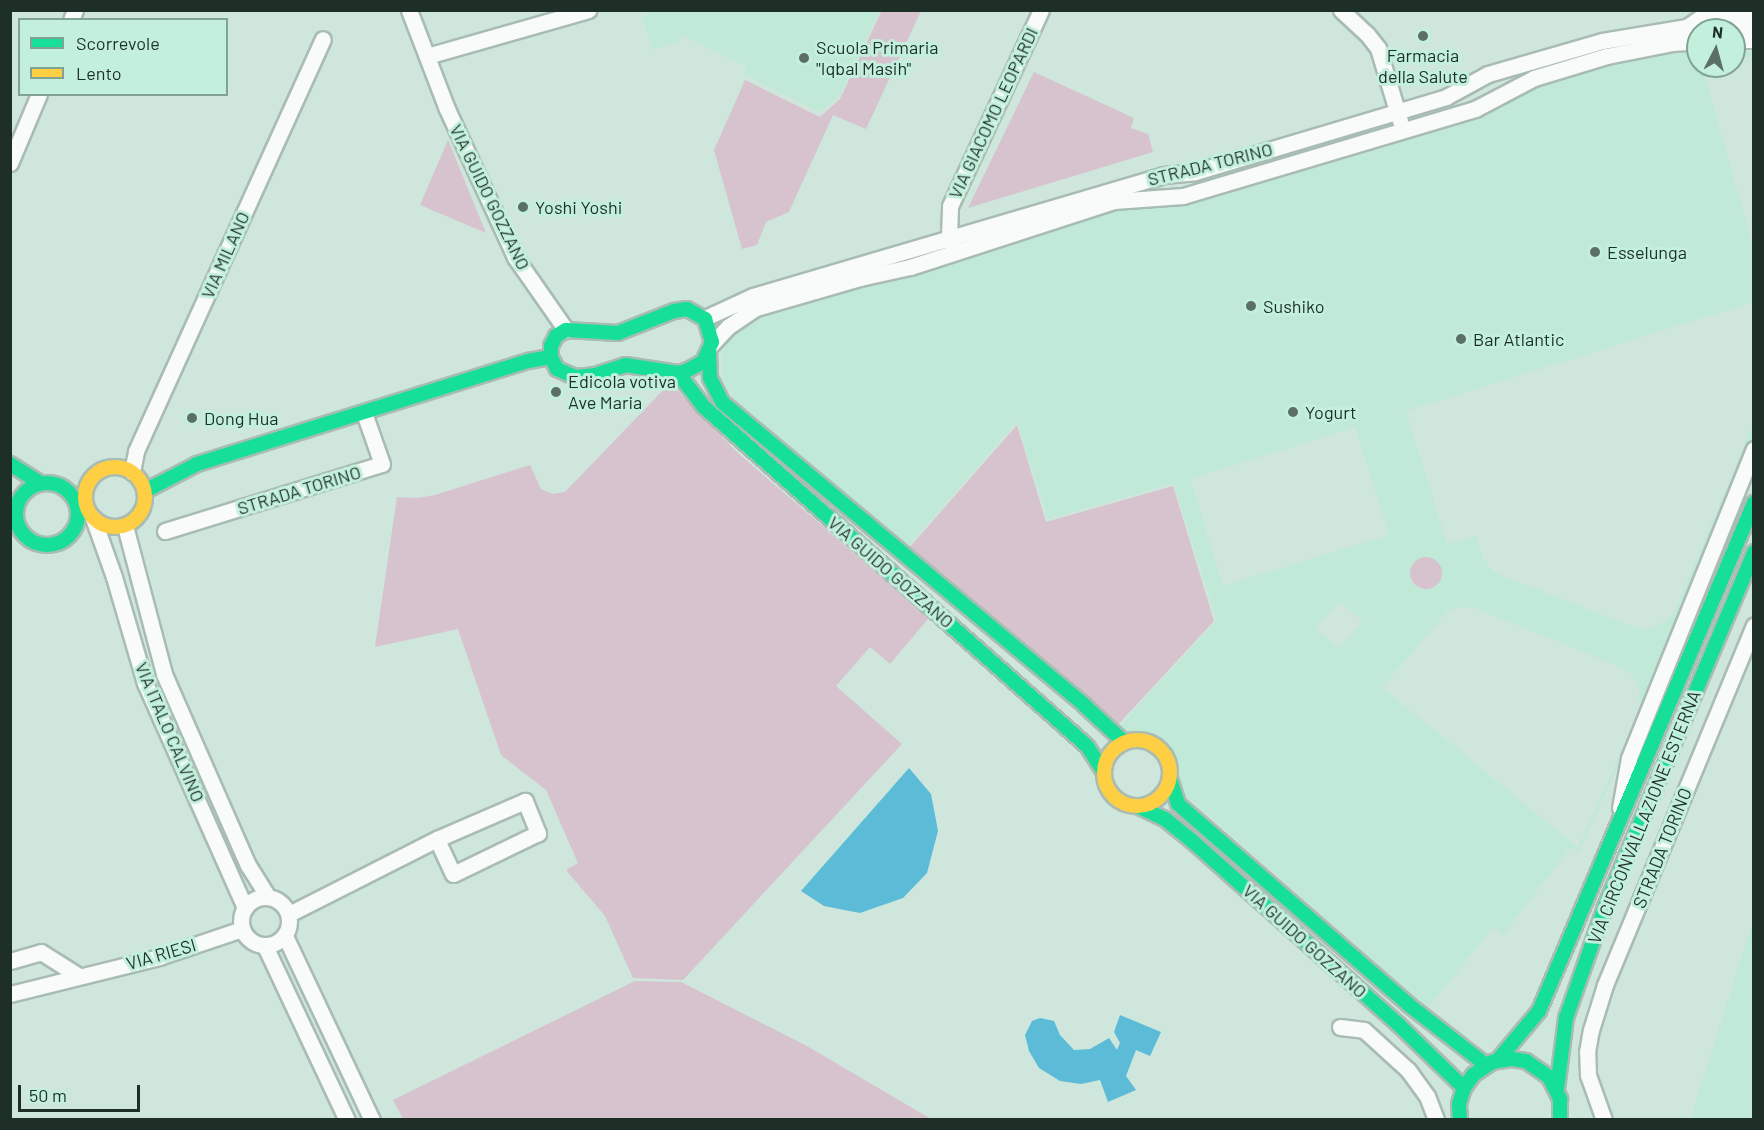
<!DOCTYPE html>
<html>
<head>
<meta charset="utf-8">
<style>
  body { margin:0 }
  #map { position:relative; width:1764px; height:1130px; overflow:hidden; background:#cee6db; font-family:Barlow,sans-serif }
  div>[style] { position:absolute }
  .built>* { inset:0; background:#c0e9d7 }
  .green>* { inset:0; background:#d7c3ce }
  .round { border-radius:50% }
  .water>* { inset:0; background:#5cbcd8 }
  .roads { filter:drop-shadow(2px 0 #a9bcb3) drop-shadow(-2px 0 #a9bcb3) drop-shadow(0 2px #a9bcb3) drop-shadow(0 -2px #a9bcb3) }
  .street>* { height:15px; margin:-7.5px; padding:0 7.5px; transform-origin:7.5px; border-radius:7.5px; background:#f8fbfa }
  .street>.ring { margin:-7.5px; padding:0; box-sizing:content-box; background:none; border:15px solid #f8fbfa; border-radius:50% }
  .fast>* { height:14px; margin:-7px; padding:0 7px; transform-origin:7px; border-radius:7px; background:#16e098 }
  .fast>.ring { margin:-7px; padding:0; box-sizing:content-box; background:none; border:14px solid #16e098; border-radius:50% }
  .slow>* { height:14px; margin:-7px; padding:0 7px; transform-origin:7px; border-radius:7px; background:#ffcf43 }
  .slow>.ring { margin:-7px; padding:0; box-sizing:content-box; background:none; border:14px solid #ffcf43; border-radius:50% }
  .dots>* { width:16px; height:16px; translate:-50% -50%; box-sizing:border-box; border:3px solid #c3f0dc; border-radius:50% }
  span { translate:-50% -50%; white-space:nowrap; text-align:center; line-height:1.15; -webkit-text-stroke:6px #c3f0dc; paint-order:stroke }
  .poi-label { font-size:18px; color:#1e2f28 }
  .left { translate:0 -50%; text-align:left }
  .street-label { font-size:18px; color:#1e2f28 }
  .frame { position:absolute; inset:0; border:12px solid #1e2f28; pointer-events:none }
  .legend { position:absolute; left:18px; top:18px; width:210px; height:78px; box-sizing:border-box; background:#c3f0dc; border:2px solid #81a394; margin:0; padding:8px 10px; list-style:none; font-size:18px; color:#1e2f28 }
  .legend li { display:flex; align-items:center; gap:12px; height:30px }
  .legend b { width:30px; border:2px solid #81a394 }
  .north { position:absolute; left:1686px; top:18px; width:60px; height:60px; box-sizing:border-box; background:#c3f0dc; border:2px solid #81a394; border-radius:50%; rotate:6deg; font-size:16px; font-weight:700; line-height:24px; text-align:center; color:#1e2f28 }
  .north::after { content:''; display:block; margin:auto; width:21px; height:27px; background:#5c6f67; clip-path:polygon(50% 0,100% 100%,50% 72%,0 100%) }
  .scale { position:absolute; left:18px; top:1085px; width:122px; height:27px; box-sizing:border-box; border:3px solid #1e2f28; border-top:0; padding-left:8px; font-size:18px; line-height:21px; white-space:nowrap; color:#1e2f28; -webkit-text-stroke:4px #c3f0dc; paint-order:stroke }
</style>
</head>
<body>
<div id="map">
  <div class="built">
    <div style="clip-path:polygon(649px 10px,879px 10px,879px 11px,840px 94px,820px 112px,744px 74px,747px 67px,681px 35px,678px 41px,653px 50px,642px 16px,650px 14px)"></div>
    <div style="clip-path:polygon(evenodd,1654px 49px,1698px 50px,1698px 66px,1734px 66px,1734px 51px,1753px 51px,1753px 57px,1739px 57px,1738px 69px,1725px 70px,1705px 77px,1753px 246px,1753px 302px,1406px 411px,1447px 544px,1476px 536px,1483px 558px,1493px 572px,1633px 627px,1646px 630px,1666px 621px,1675px 611px,1754px 422px,1753px 465px,1579px 852px,1571px 847px,1503px 935px,1493px 927px,1428px 1008px,1177px 788px,1174px 764px,1166px 746px,1146px 736px,1125px 738px,1116px 730px,1217px 621px,1174px 483px,1048px 519px,1017px 421px,908px 546px,735px 401px,724px 382px,721px 357px,724px 348px,735px 330px,746px 321px,1654px 49px,1355px 427px,1389px 535px,1223px 586px,1190px 479px,1355px 427px,1654px 49px,1339px 601px,1363px 621px,1340px 649px,1315px 628px,1339px 601px,1654px 49px,1459px 607px,1475px 608px,1623px 668px,1633px 676px,1639px 687px,1640px 710px,1578px 848px,1382px 687px,1447px 612px,1459px 607px)"></div>
    <div style="clip-path:polygon(1753px 922px,1753px 1119px,1690px 1119px)"></div>
  </div>
  <div class="green">
    <div style="clip-path:polygon(882px 10px,921px 11px,866px 129px,833px 115px,789px 212px,766px 222px,757px 245px,742px 249px,714px 150px,745px 80px,820px 117px,840px 99px)"></div>
    <div style="clip-path:polygon(1034px 72px,1134px 118px,1131px 128px,1148px 134px,1153px 152px,968px 208px)"></div>
    <div style="clip-path:polygon(448px 140px,486px 233px,420px 205px)"></div>
    <div style="clip-path:polygon(670px 383px,738px 453px,929px 618px,890px 664px,870px 647px,836px 686px,902px 744px,683px 980px,633px 978px,605px 916px,566px 870px,578px 863px,546px 790px,501px 755px,458px 629px,375px 647px,397px 497px,417px 498px,435px 495px,530px 465px,541px 489px,553px 494px,565px 492px)"></div>
    <div style="clip-path:polygon(1017px 425px,1046px 522px,1173px 486px,1214px 621px,1114px 729px,909px 548px)"></div>
    <div class="round" style="left:1410px;top:557px;width:32px;height:32px"></div>
    <div style="clip-path:polygon(635px 981px,681px 982px,807px 1046px,931px 1119px,403px 1119px,393px 1100px)"></div>
  </div>
  <div class="water">
    <div style="clip-path:polygon(909px 768px,931px 794px,938px 831px,927px 873px,903px 898px,860px 913px,824px 906px,801px 891px)"></div>
    <div style="clip-path:polygon(1120px 1015px,1161px 1032px,1150px 1056px,1136px 1050px,1126px 1076px,1136px 1090px,1108px 1102px,1100px 1080px,1081px 1084px,1060px 1081px,1039px 1068px,1029px 1051px,1025px 1035px,1032px 1021px,1040px 1018px,1054px 1021px,1060px 1035px,1074px 1050px,1090px 1049px,1109px 1038px,1117px 1050px,1120px 1043px,1114px 1032px)"></div>
  </div>
  <div class="roads">
    <div class="street">
      <div style="left:409px;top:10px;width:106px;rotate:69deg"></div>
      <div style="left:447px;top:109px;width:163px;rotate:65.3deg"></div>
      <div style="left:515px;top:257px;width:89px;rotate:55.1deg"></div>
      <div style="left:1341px;top:10px;width:35px;rotate:43deg"></div>
      <div style="left:1367px;top:34px;width:18px;rotate:52deg"></div>
      <div style="left:1378px;top:48px;width:76px;rotate:73.2deg"></div>
      <div style="left:71px;top:20px;width:11px;rotate:-68deg"></div>
      <div style="left:1687px;top:27px;width:24px;rotate:-35deg"></div>
      <div style="left:1707px;top:13px;width:47px;rotate:-1.2deg"></div>
      <div style="left:1734px;top:40px;width:20px"></div>
      <div style="left:427px;top:56px;width:168px;rotate:-15.9deg"></div>
      <div style="left:10px;top:163px;width:75px;rotate:-67.2deg"></div>
      <div style="left:952px;top:244px;width:8px;rotate:-113deg"></div>
      <div style="left:949px;top:237px;width:31px;rotate:-88deg"></div>
      <div style="left:950px;top:206px;width:216px;rotate:-65.1deg"></div>
      <div style="left:705px;top:318px;width:53px;rotate:-24.6deg"></div>
      <div style="left:753px;top:296px;width:427px;rotate:-16.4deg"></div>
      <div style="left:1163px;top:175px;width:32px;rotate:-5deg"></div>
      <div style="left:1195px;top:172px;width:262px;rotate:-16.6deg"></div>
      <div style="left:1446px;top:97px;width:48px;rotate:-28.7deg"></div>
      <div style="left:1488px;top:74px;width:119px;rotate:-16.1deg"></div>
      <div style="left:1602px;top:41px;width:86px;rotate:-9.4deg"></div>
      <div style="left:1687px;top:27px;width:67px;rotate:-0.9deg"></div>
      <div style="left:711px;top:345px;width:26px;rotate:-47deg"></div>
      <div style="left:729px;top:326px;width:32px;rotate:-34deg"></div>
      <div style="left:756px;top:308px;width:108px;rotate:-16.1deg"></div>
      <div style="left:860px;top:278px;width:51px;rotate:-12.4deg"></div>
      <div style="left:910px;top:267px;width:214px;rotate:-17.9deg"></div>
      <div style="left:1114px;top:201px;width:69px;rotate:-4.1deg"></div>
      <div style="left:1183px;top:196px;width:305px;rotate:-16.6deg"></div>
      <div style="left:1475px;top:109px;width:67px;rotate:-27.7deg"></div>
      <div style="left:1534px;top:78px;width:76px;rotate:-16.8deg"></div>
      <div style="left:1607px;top:56px;width:66px;rotate:-11.3deg"></div>
      <div style="left:1672px;top:43px;width:26px;rotate:-4deg"></div>
      <div style="left:132px;top:472px;width:21px;rotate:-79deg"></div>
      <div style="left:136px;top:451px;width:452px;rotate:-65.6deg"></div>
      <div style="left:93px;top:518px;width:63px;rotate:70.4deg"></div>
      <div style="left:114px;top:577px;width:110px;rotate:73.7deg"></div>
      <div style="left:145px;top:683px;width:246px;rotate:66deg"></div>
      <div style="left:125px;top:526px;width:153px;rotate:75.2deg"></div>
      <div style="left:164px;top:674px;width:209px;rotate:66.3deg"></div>
      <div style="left:248px;top:865px;width:38px;rotate:58deg"></div>
      <div style="left:165px;top:531px;width:227px;rotate:-17.2deg"></div>
      <div style="left:382px;top:464px;width:54px;rotate:-109.4deg"></div>
      <div style="left:1620px;top:808px;width:51px;rotate:-79.8deg"></div>
      <div style="left:1629px;top:758px;width:333px;rotate:-68deg"></div>
      <div class="ring" style="left:241px;top:897px;width:33px;height:33px"></div>
      <div style="left:289px;top:914px;width:166px;rotate:-26.9deg"></div>
      <div style="left:437px;top:839px;width:96px;rotate:-23.4deg"></div>
      <div style="left:525px;top:801px;width:35px;rotate:68deg"></div>
      <div style="left:538px;top:833px;width:94px;rotate:154.2deg"></div>
      <div style="left:453px;top:874px;width:38px;rotate:-115deg"></div>
      <div style="left:285px;top:936px;width:204px;rotate:64.7deg"></div>
      <div style="left:265px;top:946px;width:192px;rotate:64.8deg"></div>
      <div style="left:10px;top:961px;width:32px;rotate:-16deg"></div>
      <div style="left:41px;top:952px;width:45px;rotate:32.3deg"></div>
      <div style="left:10px;top:994px;width:154px;rotate:-13.9deg"></div>
      <div style="left:159px;top:957px;width:88px;rotate:-18.6deg"></div>
      <div style="left:1340px;top:1027px;width:24px;rotate:7deg"></div>
      <div style="left:1364px;top:1030px;width:59px;rotate:42.3deg"></div>
      <div style="left:1408px;top:1070px;width:32px;rotate:54deg"></div>
      <div style="left:1427px;top:1096px;width:26px;rotate:69deg"></div>
      <div style="left:1604px;top:1120px;width:48px;rotate:-109.6deg"></div>
      <div style="left:1588px;top:1075px;width:23px;rotate:-92deg"></div>
      <div style="left:1587px;top:1052px;width:22px;rotate:-80deg"></div>
      <div style="left:1591px;top:1030px;width:47px;rotate:-72.7deg"></div>
      <div style="left:1605px;top:985px;width:389px;rotate:-67.5deg"></div>
    </div>
    <div class="fast">
      <div style="left:687px;top:309px;width:21px;rotate:29deg"></div>
      <div style="left:705px;top:319px;width:24px;rotate:73deg"></div>
      <div style="left:712px;top:342px;width:22px;rotate:114deg"></div>
      <div style="left:703px;top:362px;width:19px;rotate:152deg"></div>
      <div style="left:686px;top:371px;width:8px;rotate:166deg"></div>
      <div style="left:678px;top:373px;width:53px;rotate:-171.3deg"></div>
      <div style="left:626px;top:365px;width:33px;rotate:162deg"></div>
      <div style="left:595px;top:375px;width:20px;rotate:174deg"></div>
      <div style="left:575px;top:377px;width:20px;rotate:-156deg"></div>
      <div style="left:557px;top:369px;width:13px;rotate:-117deg"></div>
      <div style="left:551px;top:357px;width:11px;rotate:-90deg"></div>
      <div style="left:551px;top:346px;width:11px;rotate:-63deg"></div>
      <div style="left:556px;top:336px;width:12px;rotate:-31deg"></div>
      <div style="left:566px;top:330px;width:52px;rotate:3.3deg"></div>
      <div style="left:618px;top:333px;width:60px;rotate:-21.4deg"></div>
      <div style="left:674px;top:311px;width:13px;rotate:-9deg"></div>
      <div style="left:709px;top:351px;width:27px;rotate:88deg"></div>
      <div style="left:710px;top:378px;width:27px;rotate:63deg"></div>
      <div style="left:722px;top:402px;width:473px;rotate:39.9deg"></div>
      <div style="left:1085px;top:706px;width:53px;rotate:42.7deg"></div>
      <div style="left:678px;top:373px;width:43px;rotate:52.6deg"></div>
      <div style="left:704px;top:407px;width:511px;rotate:41.51deg"></div>
      <div style="left:1087px;top:746px;width:31px;rotate:57deg"></div>
      <div style="left:10px;top:464px;width:36px;rotate:32deg"></div>
      <div class="ring" style="left:16px;top:483px;width:48px;height:48px"></div>
      <div style="left:145px;top:491px;width:59px;rotate:-27.4deg"></div>
      <div style="left:197px;top:464px;width:347px;rotate:-17.3deg"></div>
      <div style="left:528px;top:361px;width:23px;rotate:-10deg"></div>
      <div style="left:1170px;top:779px;width:26px;rotate:72deg"></div>
      <div style="left:1178px;top:804px;width:306px;rotate:41deg"></div>
      <div style="left:1409px;top:1005px;width:98px;rotate:37.9deg"></div>
      <div style="left:1137px;top:806px;width:31px;rotate:25deg"></div>
      <div style="left:1165px;top:819px;width:35px;rotate:39deg"></div>
      <div style="left:1192px;top:841px;width:276px;rotate:41.6deg"></div>
      <div style="left:1398px;top:1024px;width:92px;rotate:44.1deg"></div>
      <div style="left:1498px;top:1060px;width:64px;rotate:-50.1deg"></div>
      <div style="left:1539px;top:1011px;width:552px;rotate:-67.06deg"></div>
      <div style="left:1557px;top:1089px;width:72px;rotate:-82.8deg"></div>
      <div style="left:1566px;top:1018px;width:118px;rotate:-70.6deg"></div>
      <div style="left:1605px;top:907px;width:385px;rotate:-67.2deg"></div>
      <div style="left:1460px;top:1120px;width:16px;rotate:-94deg"></div>
      <div style="left:1459px;top:1104px;width:17px;rotate:-73deg"></div>
      <div style="left:1464px;top:1088px;width:16px;rotate:-55deg"></div>
      <div style="left:1473px;top:1075px;width:23px;rotate:-34deg"></div>
      <div style="left:1492px;top:1062px;width:20px;rotate:-9deg"></div>
      <div style="left:1512px;top:1059px;width:14px;rotate:8deg"></div>
      <div style="left:1526px;top:1061px;width:28px;rotate:35deg"></div>
      <div style="left:1549px;top:1077px;width:25px;rotate:63deg"></div>
      <div style="left:1560px;top:1099px;width:21px;rotate:90deg"></div>
    </div>
    <div class="slow">
      <div class="ring" style="left:85px;top:467px;width:46px;height:46px"></div>
      <div class="ring" style="left:1104px;top:740px;width:52px;height:52px"></div>
    </div>
  </div>
  <div class="dots">
    <div style="left:1423px;top:36px;background:#5c6f67"></div>
    <div style="left:804px;top:58px;background:#5c6f67"></div>
    <div style="left:523px;top:207px;background:#5c6f67"></div>
    <div style="left:1595px;top:252px;background:#5c6f67"></div>
    <div style="left:1251px;top:306px;background:#5c6f67"></div>
    <div style="left:1461px;top:339px;background:#5c6f67"></div>
    <div style="left:556px;top:392px;background:#5c6f67"></div>
    <div style="left:1293px;top:412px;background:#5c6f67"></div>
    <div style="left:192px;top:418px;background:#5c6f67"></div>
  </div>
  <div class="poi-label">
    <span class="left" style="left:816px;top:58px">Scuola Primaria<br>"Iqbal Masih"</span>
    <span style="left:1423px;top:66px">Farmacia<br>della Salute</span>
    <span class="left" style="left:535px;top:207px">Yoshi Yoshi</span>
    <span class="left" style="left:1607px;top:252px">Esselunga</span>
    <span class="left" style="left:1263px;top:306px">Sushiko</span>
    <span class="left" style="left:1473px;top:339px">Bar Atlantic</span>
    <span class="left" style="left:568px;top:392px">Edicola votiva<br>Ave Maria</span>
    <span class="left" style="left:1305px;top:412px">Yogurt</span>
    <span class="left" style="left:204px;top:418px">Dong Hua</span>
  </div>
  <div class="street-label">
    <span style="left:993px;top:113px;rotate:-65deg">VIA GIACOMO LEOPARDI</span>
    <span style="left:1210px;top:164px;rotate:-14deg">STRADA TORINO</span>
    <span style="left:490px;top:197px;rotate:64deg">VIA GUIDO GOZZANO</span>
    <span style="left:225px;top:255px;rotate:-66deg">VIA MILANO</span>
    <span style="left:299px;top:490px;rotate:-17deg">STRADA TORINO</span>
    <span style="left:891px;top:572px;rotate:41deg">VIA GUIDO GOZZANO</span>
    <span style="left:170px;top:732px;rotate:67deg">VIA ITALO CALVINO</span>
    <span style="left:1644px;top:817px;rotate:-68deg">VIA CIRCONVALLAZIONE ESTERNA</span>
    <span style="left:1662px;top:848px;rotate:-68deg">STRADA TORINO</span>
    <span style="left:1305px;top:941px;rotate:42deg">VIA GUIDO GOZZANO</span>
    <span style="left:161px;top:954px;rotate:-16deg">VIA RIESI</span>
  </div>
  <div class="frame"></div>
  <ul class="legend">
  <li><b style="height:8px;background:#16e098"></b>Scorrevole</li>
  <li><b style="height:8px;background:#ffcf43"></b>Lento</li>
  </ul>
  <div class="north">N</div>
  <div class="scale">50 m</div>
</div>
</body>
</html>
